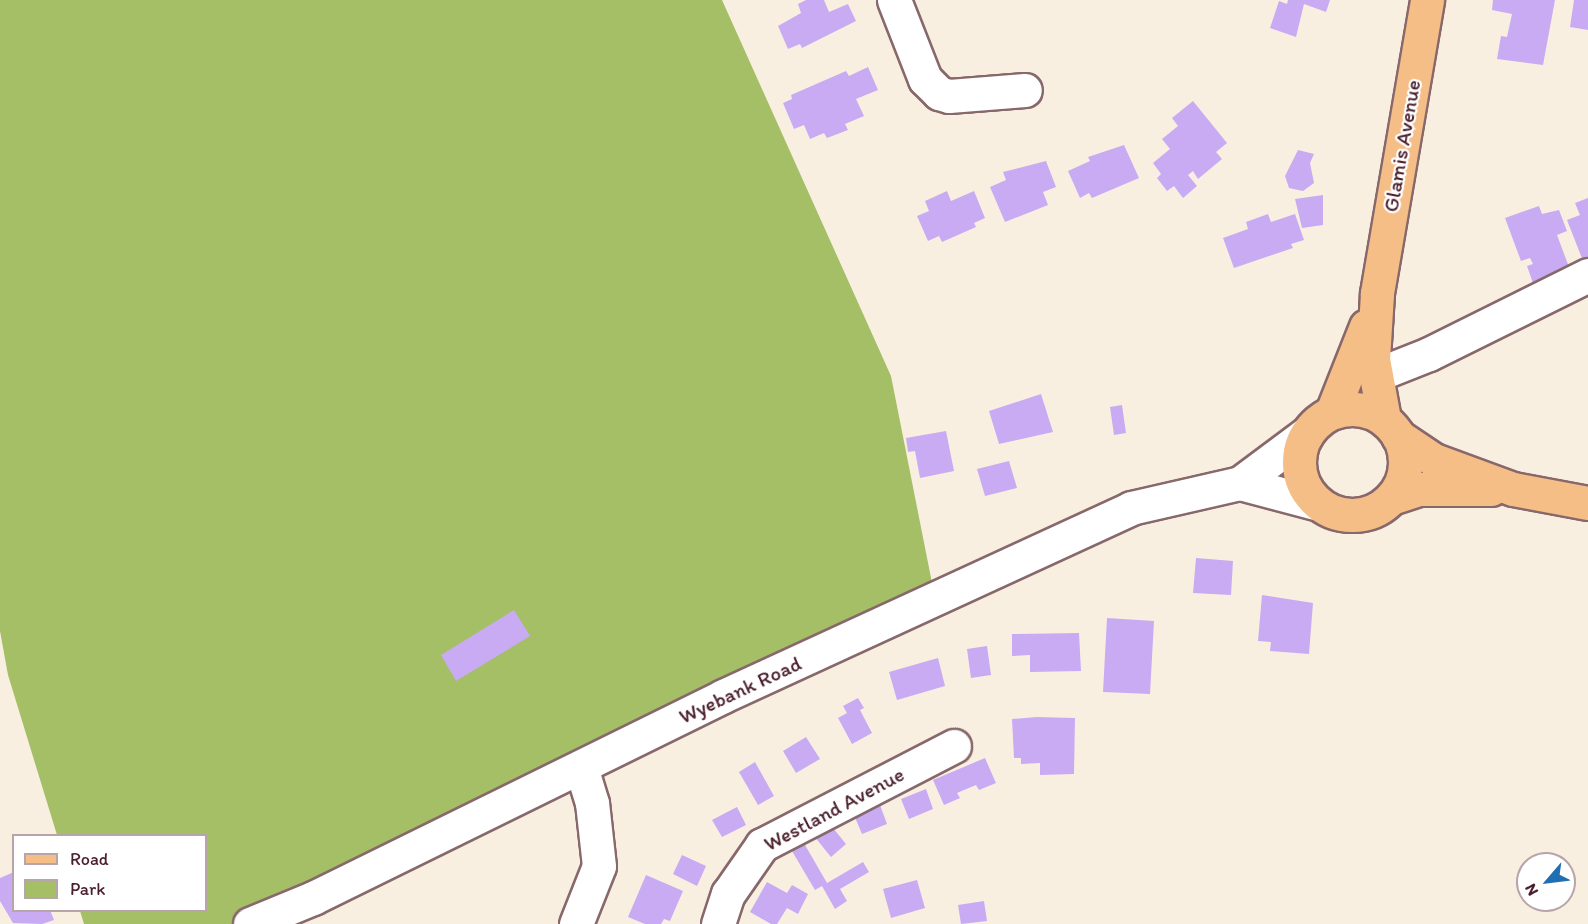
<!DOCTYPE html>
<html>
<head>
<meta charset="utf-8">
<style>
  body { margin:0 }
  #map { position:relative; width:1588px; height:924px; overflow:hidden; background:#f9efe1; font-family:Itim,sans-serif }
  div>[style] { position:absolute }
  .green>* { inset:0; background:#a4bf65 }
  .building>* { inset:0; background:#c8abf3 }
  .roads { filter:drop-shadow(2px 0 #87686b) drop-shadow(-2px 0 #87686b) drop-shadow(0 2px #87686b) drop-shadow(0 -2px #87686b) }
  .minor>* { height:33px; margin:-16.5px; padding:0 16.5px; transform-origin:16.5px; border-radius:16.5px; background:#fff }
  .major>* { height:33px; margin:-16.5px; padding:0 16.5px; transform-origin:16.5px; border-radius:16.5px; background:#f6be87 }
  .major>.ring { margin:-16.5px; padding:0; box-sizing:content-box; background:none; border:33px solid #f6be87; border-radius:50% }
  span { translate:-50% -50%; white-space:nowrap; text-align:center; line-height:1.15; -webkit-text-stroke:4.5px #fff; paint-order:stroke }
  .street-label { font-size:21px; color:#4a1f2b }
  .legend { position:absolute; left:12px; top:834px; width:195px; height:78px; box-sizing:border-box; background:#fff; border:2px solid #b7a5aa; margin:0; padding:8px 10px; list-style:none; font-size:18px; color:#4a1f2b }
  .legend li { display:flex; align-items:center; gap:12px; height:30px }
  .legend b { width:30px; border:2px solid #b7a5aa }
  .north { position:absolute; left:1516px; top:852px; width:60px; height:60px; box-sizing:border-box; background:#fff; border:2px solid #b7a5aa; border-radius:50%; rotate:242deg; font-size:16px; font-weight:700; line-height:24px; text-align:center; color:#4a1f2b }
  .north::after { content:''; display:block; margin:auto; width:21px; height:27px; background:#1f6fb2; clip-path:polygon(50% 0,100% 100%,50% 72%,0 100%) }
</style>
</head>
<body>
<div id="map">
  <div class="green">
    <div style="clip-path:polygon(0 0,722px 0,891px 376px,935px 598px,240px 924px,84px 924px,80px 911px,206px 910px,206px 836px,57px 835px,8px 675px,0 631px)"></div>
  </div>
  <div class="building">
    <div style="clip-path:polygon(806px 0,824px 0,829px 12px,848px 4px,856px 21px,802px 48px,800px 44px,788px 49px,778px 26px,801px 13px,798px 4px)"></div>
    <div style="clip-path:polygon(1288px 0,1330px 0,1326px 12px,1304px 4px,1296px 37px,1270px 28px,1279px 1px,1287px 4px)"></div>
    <div style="clip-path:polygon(1493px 0,1555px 0,1543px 65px,1497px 59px,1501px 36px,1507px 37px,1512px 14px,1492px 10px)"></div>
    <div style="clip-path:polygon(1574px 0,1588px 0,1588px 30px,1570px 27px)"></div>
    <div style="clip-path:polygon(868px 67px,878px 90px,856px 99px,864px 116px,845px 124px,848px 130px,827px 138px,824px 133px,810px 139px,804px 125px,794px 129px,783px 103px,792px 99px,791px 95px,846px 71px,849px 76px)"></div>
    <div style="clip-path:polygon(1193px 101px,1227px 143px,1216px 152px,1222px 159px,1198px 179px,1193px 171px,1188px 175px,1197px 186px,1183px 198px,1174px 186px,1167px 191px,1157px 178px,1161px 174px,1153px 163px,1170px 149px,1162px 139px,1178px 126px,1172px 118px)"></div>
    <div style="clip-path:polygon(1124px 145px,1139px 178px,1092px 198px,1089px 193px,1080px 198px,1068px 171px,1090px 161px,1088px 157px)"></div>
    <div style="clip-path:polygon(1298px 150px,1314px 154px,1310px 163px,1314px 183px,1303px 191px,1289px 188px,1285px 176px)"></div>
    <div style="clip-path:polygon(1046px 161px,1056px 187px,1043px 192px,1048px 205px,1005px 222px,990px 187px,1006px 180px,1003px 172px)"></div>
    <div style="clip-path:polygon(947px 191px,951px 201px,974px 191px,985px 218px,974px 223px,976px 227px,942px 242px,939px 236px,928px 241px,917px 216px,929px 211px,925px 201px)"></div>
    <div style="clip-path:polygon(1323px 195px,1323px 225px,1302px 228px,1295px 199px)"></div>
    <div style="clip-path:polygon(1588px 198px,1588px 265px,1585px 266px,1567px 220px,1580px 215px,1575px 203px)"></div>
    <div style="clip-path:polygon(1539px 206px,1542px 214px,1559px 210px,1567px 231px,1557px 235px,1572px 275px,1535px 289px,1527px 266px,1533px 264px,1530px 258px,1521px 261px,1505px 218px)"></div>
    <div style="clip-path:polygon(1268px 214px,1271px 222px,1295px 214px,1304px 240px,1291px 244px,1293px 248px,1234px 268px,1223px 238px,1248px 229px,1246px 222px)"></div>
    <div style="clip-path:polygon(1041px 394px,1053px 432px,999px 444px,989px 411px)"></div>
    <div style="clip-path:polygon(1122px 405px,1126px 433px,1114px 435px,1110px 407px)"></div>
    <div style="clip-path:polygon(946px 431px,954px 471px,920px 478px,915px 451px,908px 452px,906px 438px)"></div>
    <div style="clip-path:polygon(1009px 461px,1017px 488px,985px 496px,977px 469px)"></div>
    <div style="clip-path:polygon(1196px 558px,1233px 561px,1231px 595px,1193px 593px)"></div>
    <div style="clip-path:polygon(1262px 595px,1313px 603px,1309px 654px,1270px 651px,1271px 642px,1258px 641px)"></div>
    <div style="clip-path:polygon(514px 610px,530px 636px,456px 681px,441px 655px)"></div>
    <div style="clip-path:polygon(1107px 618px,1154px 621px,1150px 694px,1103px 692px)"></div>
    <div style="clip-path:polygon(1079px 633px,1081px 671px,1030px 672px,1030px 655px,1012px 656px,1012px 634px)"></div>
    <div style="clip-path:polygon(987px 646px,991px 675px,971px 678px,967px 649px)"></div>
    <div style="clip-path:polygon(938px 658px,945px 686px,897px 700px,889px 672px)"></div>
    <div style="clip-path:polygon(858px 698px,864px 708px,860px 710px,872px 733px,852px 744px,838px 718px,847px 713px,843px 706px)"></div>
    <div style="clip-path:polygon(1037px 717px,1075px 718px,1074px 774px,1040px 775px,1040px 763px,1021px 764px,1021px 758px,1014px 758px,1012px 719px)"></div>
    <div style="clip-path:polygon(806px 737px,820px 759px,796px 773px,783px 751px)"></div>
    <div style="clip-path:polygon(985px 758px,996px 783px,979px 790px,976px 785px,957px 793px,960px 798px,944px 805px,933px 780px)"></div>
    <div style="clip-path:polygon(755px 762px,774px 796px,758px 805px,739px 772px)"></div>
    <div style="clip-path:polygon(926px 789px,933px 809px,909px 819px,901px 799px)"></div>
    <div style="clip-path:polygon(880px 805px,887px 824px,862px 834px,854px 815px)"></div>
    <div style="clip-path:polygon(737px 807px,746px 825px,722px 837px,712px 820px)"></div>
    <div style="clip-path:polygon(829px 823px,846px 844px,831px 857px,814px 836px)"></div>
    <div style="clip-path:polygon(801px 838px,827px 883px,863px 862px,869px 872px,840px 889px,847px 901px,835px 909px,822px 886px,815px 890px,789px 846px)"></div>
    <div style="clip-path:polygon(682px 855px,706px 866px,697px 886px,673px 874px)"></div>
    <div style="clip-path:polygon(14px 872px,14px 910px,50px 910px,54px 920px,42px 924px,13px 923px,0 901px,0 878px)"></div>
    <div style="clip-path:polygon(646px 875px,683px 891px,670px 921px,664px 919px,661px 924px,645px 924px,628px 917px)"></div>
    <div style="clip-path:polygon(917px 880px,925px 908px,891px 918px,883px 889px)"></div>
    <div style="clip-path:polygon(767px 882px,787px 893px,792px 885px,808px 894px,798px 914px,787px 908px,777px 924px,771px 924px,750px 912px)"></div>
    <div style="clip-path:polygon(984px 901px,987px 921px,961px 924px,958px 905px)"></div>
  </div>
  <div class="roads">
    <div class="minor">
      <div style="left:894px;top:0;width:85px;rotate:68.6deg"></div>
      <div style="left:925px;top:79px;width:20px;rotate:45deg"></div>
      <div style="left:939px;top:93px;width:10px;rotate:17deg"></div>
      <div style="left:949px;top:96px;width:76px;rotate:-4.5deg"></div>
      <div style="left:1376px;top:375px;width:57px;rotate:-21.6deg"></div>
      <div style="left:1429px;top:354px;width:178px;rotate:-26.4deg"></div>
      <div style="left:1240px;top:483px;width:84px;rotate:-36.7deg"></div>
      <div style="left:250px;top:924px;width:68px;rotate:-22.4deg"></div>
      <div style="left:313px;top:898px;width:457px;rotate:-26.2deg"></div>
      <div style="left:723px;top:696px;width:449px;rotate:-24.7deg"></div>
      <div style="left:1131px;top:508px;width:112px;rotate:-12.9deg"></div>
      <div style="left:1240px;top:483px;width:82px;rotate:14.9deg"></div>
      <div style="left:576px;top:924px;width:62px;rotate:-68.4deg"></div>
      <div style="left:599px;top:866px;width:63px;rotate:-96.3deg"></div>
      <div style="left:592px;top:803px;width:37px;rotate:-107deg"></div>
      <div style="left:718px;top:924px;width:32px;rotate:-72deg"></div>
      <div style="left:728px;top:894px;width:60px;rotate:-55.2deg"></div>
      <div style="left:762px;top:845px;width:216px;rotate:-27.3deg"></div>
    </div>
    <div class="major">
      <div class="ring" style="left:1299px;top:409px;width:73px;height:73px"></div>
      <div style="left:1332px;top:412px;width:92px;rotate:-68.4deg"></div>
      <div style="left:1384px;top:419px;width:61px;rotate:-100.4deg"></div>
      <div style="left:1373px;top:359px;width:66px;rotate:-86.5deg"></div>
      <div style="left:1377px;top:293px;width:297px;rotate:-80.3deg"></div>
      <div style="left:1398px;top:436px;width:43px;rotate:33.7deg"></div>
      <div style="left:1434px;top:460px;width:84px;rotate:20.2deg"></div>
      <div style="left:1513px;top:489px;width:76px;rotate:10.6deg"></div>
      <div style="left:1391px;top:498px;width:29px;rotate:-18deg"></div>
      <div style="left:1419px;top:489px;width:72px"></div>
    </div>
  </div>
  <div class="street-label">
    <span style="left:1402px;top:146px;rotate:-80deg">Glamis Avenue</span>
    <span style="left:740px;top:690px;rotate:-25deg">Wyebank Road</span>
    <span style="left:834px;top:809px;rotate:-28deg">Westland Avenue</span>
  </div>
  <ul class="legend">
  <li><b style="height:8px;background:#f6be87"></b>Road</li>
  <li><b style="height:16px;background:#a4bf65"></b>Park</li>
  </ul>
  <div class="north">N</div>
</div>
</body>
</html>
